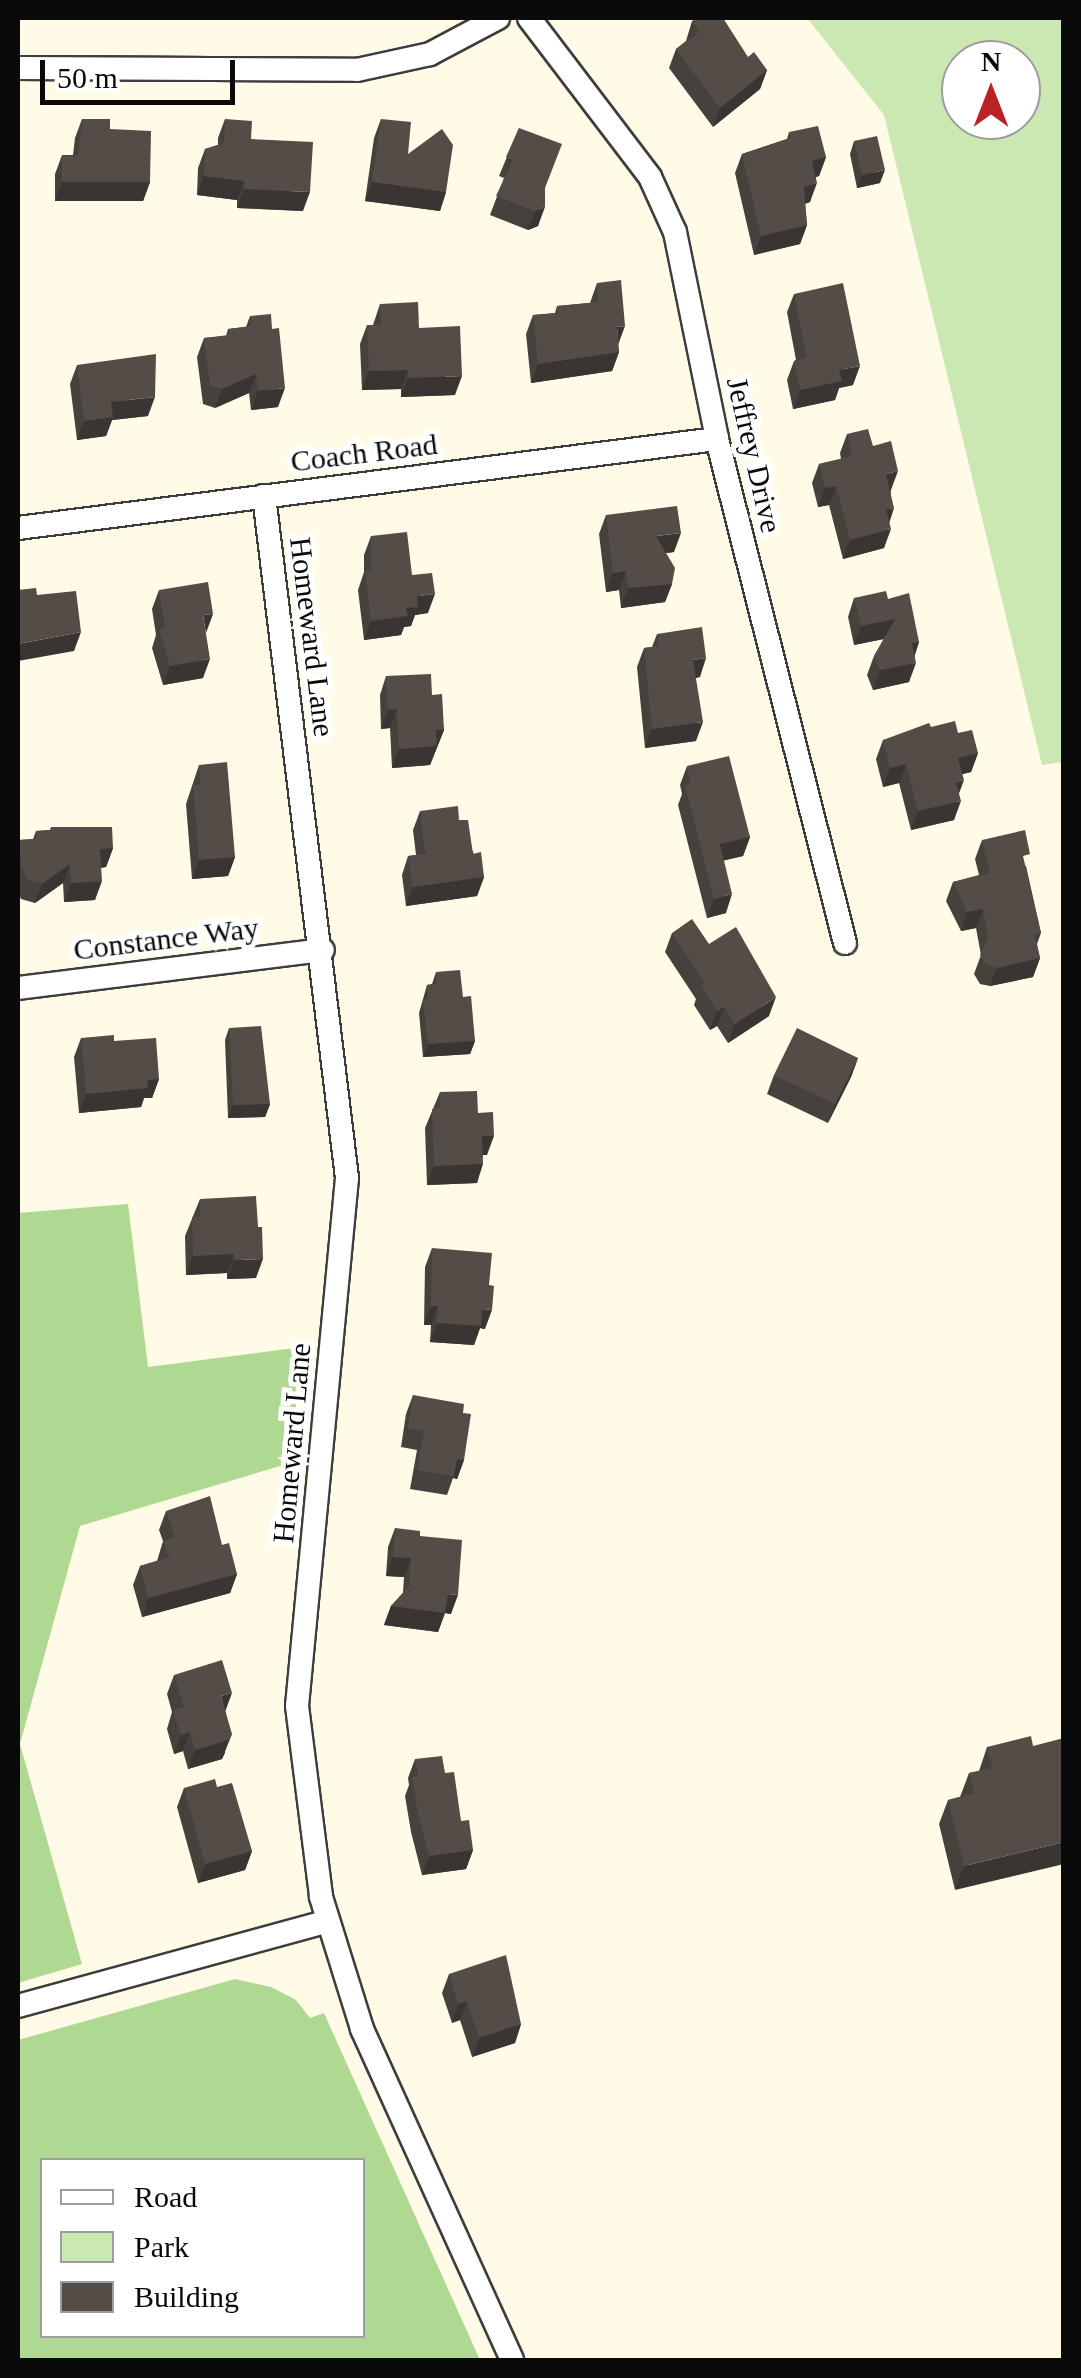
<!DOCTYPE html>
<html>
<head>
<meta charset="utf-8">
<style>
  body { margin:0 }
  #map { position:relative; width:1081px; height:2378px; overflow:hidden; background:#fffbe7; font-family:Georgia,serif }
  div>[style] { position:absolute }
  .green>* { inset:0; background:#cce8b2 }
  .forest>* { inset:0; background:#afd992 }
  .roads { filter:drop-shadow(2px 0 #3d3d3d) drop-shadow(-2px 0 #3d3d3d) drop-shadow(0 2px #3d3d3d) drop-shadow(0 -2px #3d3d3d) }
  .minor>* { height:22px; margin:-11px; padding:0 11px; transform-origin:11px; border-radius:11px; background:#fff }
  .wall>* { inset:0; background:#47413d }
  .shaded-wall>* { inset:0; background:#3a3532 }
  .building>* { inset:0; background:#534c47 }
  span { translate:-50% -50%; white-space:nowrap; text-align:center; line-height:1.15; -webkit-text-stroke:10px #fff; paint-order:stroke }
  .street-label { font-size:30px; color:#0a0a0a }
  .frame { position:absolute; inset:0; border:20px solid #0a0a0a; pointer-events:none }
  .legend { position:absolute; left:40px; top:2158px; width:325px; height:180px; box-sizing:border-box; background:#fff; border:2px solid #9d9d9d; margin:0; padding:12px 18px; list-style:none; font-size:30px; color:#0a0a0a }
  .legend li { display:flex; align-items:center; gap:20px; height:50px }
  .legend b { width:50px; border:2px solid #9d9d9d }
  .north { position:absolute; left:941px; top:40px; width:100px; height:100px; box-sizing:border-box; background:#fff; border:2px solid #9d9d9d; border-radius:50%; rotate:0deg; font-size:28px; font-weight:700; line-height:40px; text-align:center; color:#0a0a0a }
  .north::after { content:''; display:block; margin:auto; width:35px; height:45px; background:#b92326; clip-path:polygon(50% 0,100% 100%,50% 72%,0 100%) }
  .scale { position:absolute; left:40px; top:60px; width:195px; height:45px; box-sizing:border-box; border:5px solid #0a0a0a; border-top:0; padding-left:12px; font-size:30px; line-height:35px; white-space:nowrap; color:#0a0a0a; -webkit-text-stroke:8px #fff; paint-order:stroke }
</style>
</head>
<body>
<div id="map">
  <div class="green">
    <div style="clip-path:polygon(evenodd,807px 18px,1063px 18px,1063px 762px,1042px 765px,884px 115px,807px 18px,961px 60px,1021px 60px,1021px 120px,961px 120px,961px 60px)"></div>
  </div>
  <div class="forest">
    <div style="clip-path:polygon(128px 1204px,148px 1367px,302px 1347px,290px 1463px,80px 1526px,20px 1744px,82px 1964px,18px 1983px,18px 1213px)"></div>
    <div style="clip-path:polygon(evenodd,235px 1979px,271px 1987px,296px 2000px,310px 2018px,324px 2013px,480px 2360px,18px 2360px,18px 2040px,235px 1979px,42px 2160px,362px 2160px,362px 2336px,42px 2336px,42px 2160px)"></div>
  </div>
  <div class="roads">
    <div class="minor">
      <div style="left:529px;top:18px;width:200px;rotate:52.7deg"></div>
      <div style="left:650px;top:177px;width:60px;rotate:65.6deg"></div>
      <div style="left:675px;top:232px;width:211px;rotate:78.5deg"></div>
      <div style="left:717px;top:439px;width:520px;rotate:75.75deg"></div>
      <div style="left:18px;top:68px;width:339px;rotate:0.3deg"></div>
      <div style="left:357px;top:70px;width:75px;rotate:-12.4deg"></div>
      <div style="left:430px;top:54px;width:77px;rotate:-27.9deg"></div>
      <div style="left:264px;top:496px;width:687px;rotate:83.06deg"></div>
      <div style="left:347px;top:1178px;width:530px;rotate:95.41deg"></div>
      <div style="left:297px;top:1706px;width:193px;rotate:82.8deg"></div>
      <div style="left:321px;top:1897px;width:138px;rotate:72.7deg"></div>
      <div style="left:362px;top:2029px;width:363px;rotate:65.6deg"></div>
      <div style="left:18px;top:528px;width:705px;rotate:-7.26deg"></div>
      <div style="left:18px;top:988px;width:307px;rotate:-7.1deg"></div>
      <div style="left:18px;top:2006px;width:321px;rotate:-15.3deg"></div>
    </div>
  </div>
  <div class="wall">
    <div style="clip-path:polygon(692px 21px,767px 70px,760px 89px,713px 127px,669px 68px,676px 49px,686px 41px)"></div>
    <div style="clip-path:polygon(82px 119px,110px 129px,150px 182px,143px 201px,55px 201px,55px 174px,62px 155px,73px 155px,75px 138px)"></div>
    <div style="clip-path:polygon(225px 119px,251px 139px,303px 211px,237px 208px,237px 200px,197px 195px,198px 168px,205px 149px,218px 145px,218px 138px)"></div>
    <div style="clip-path:polygon(381px 119px,408px 154px,446px 192px,440px 211px,365px 201px,374px 138px)"></div>
    <div style="clip-path:polygon(519px 128px,545px 189px,538px 226px,528px 230px,490px 215px,504px 178px,499px 176px)"></div>
    <div style="clip-path:polygon(789px 132px,826px 157px,819px 176px,816px 177px,810px 202px,805px 204px,807px 225px,800px 244px,754px 255px,735px 173px,742px 154px,787px 139px)"></div>
    <div style="clip-path:polygon(854px 141px,880px 183px,857px 188px,850px 154px)"></div>
    <div style="clip-path:polygon(597px 283px,618px 345px,619px 352px,612px 371px,531px 383px,526px 334px,533px 315px,555px 313px,557px 306px,590px 303px)"></div>
    <div style="clip-path:polygon(794px 294px,853px 385px,839px 388px,835px 400px,793px 409px,787px 380px,794px 361px,796px 360px,787px 312px)"></div>
    <div style="clip-path:polygon(380px 304px,419px 328px,455px 395px,401px 397px,401px 389px,362px 390px,360px 344px,367px 325px,373px 325px)"></div>
    <div style="clip-path:polygon(250px 316px,278px 407px,251px 410px,249px 393px,215px 408px,203px 404px,197px 357px,204px 338px,226px 336px,228px 329px,246px 327px)"></div>
    <div style="clip-path:polygon(77px 365px,148px 416px,112px 420px,106px 436px,77px 440px,70px 384px)"></div>
    <div style="clip-path:polygon(847px 434px,873px 446px,891px 490px,889px 522px,884px 548px,843px 559px,829px 505px,818px 507px,812px 483px,819px 464px,841px 459px,840px 453px)"></div>
    <div style="clip-path:polygon(606px 515px,674px 552px,666px 553px,672px 584px,665px 602px,621px 608px,619px 590px,606px 592px,599px 534px)"></div>
    <div style="clip-path:polygon(371px 536px,412px 575px,428px 613px,415px 615px,411px 626px,404px 627px,401px 635px,364px 640px,358px 590px,364px 572px,364px 555px)"></div>
    <div style="clip-path:polygon(159px 590px,205px 633px,203px 678px,163px 685px,152px 648px,156px 635px,152px 609px)"></div>
    <div style="clip-path:polygon(854px 598px,888px 599px,919px 642px,915px 655px,909px 682px,873px 690px,867px 675px,874px 656px,884px 639px,854px 645px,848px 617px)"></div>
    <div style="clip-path:polygon(657px 634px,700px 677px,696px 678px,696px 741px,645px 748px,637px 667px,644px 648px,652px 647px)"></div>
    <div style="clip-path:polygon(386px 676px,432px 695px,444px 730px,430px 765px,392px 768px,390px 728px,381px 729px,380px 695px)"></div>
    <div style="clip-path:polygon(931px 727px,958px 733px,978px 753px,971px 772px,962px 774px,954px 820px,911px 830px,899px 783px,883px 787px,876px 759px,883px 740px)"></div>
    <div style="clip-path:polygon(199px 765px,235px 857px,228px 876px,192px 879px,186px 804px)"></div>
    <div style="clip-path:polygon(687px 766px,750px 837px,743px 856px,724px 860px,726px 913px,707px 918px,678px 805px,682px 794px,680px 785px)"></div>
    <div style="clip-path:polygon(420px 811px,459px 820px,484px 877px,477px 896px,406px 906px,402px 875px,408px 856px,416px 855px,413px 830px)"></div>
    <div style="clip-path:polygon(51px 827px,113px 848px,106px 867px,101px 868px,95px 900px,64px 902px,63px 883px,35px 903px,21px 899px,18px 893px,18px 845px,19px 840px,33px 839px,36px 831px,50px 830px)"></div>
    <div style="clip-path:polygon(982px 840px,1026px 866px,1041px 933px,1037px 944px,1040px 958px,1033px 977px,990px 986px,980px 984px,974px 974px,981px 955px,976px 928px,961px 931px,946px 901px,953px 882px,979px 875px,975px 859px)"></div>
    <div style="clip-path:polygon(672px 933px,709px 944px,769px 1016px,728px 1043px,717px 1026px,710px 1030px,694px 1005px,696px 999px,665px 952px)"></div>
    <div style="clip-path:polygon(436px 972px,463px 997px,475px 1041px,470px 1054px,423px 1057px,419px 1013px,427px 985px,432px 984px)"></div>
    <div style="clip-path:polygon(229px 1028px,270px 1104px,265px 1117px,228px 1118px,225px 1040px)"></div>
    <div style="clip-path:polygon(81px 1038px,114px 1041px,159px 1079px,152px 1098px,144px 1098px,141px 1107px,79px 1113px,74px 1057px)"></div>
    <div style="clip-path:polygon(858px 1058px,851px 1077px,828px 1123px,767px 1094px,774px 1075px)"></div>
    <div style="clip-path:polygon(440px 1092px,478px 1113px,487px 1155px,483px 1155px,477px 1183px,427px 1185px,425px 1128px)"></div>
    <div style="clip-path:polygon(200px 1199px,256px 1278px,227px 1279px,227px 1273px,186px 1275px,185px 1236px)"></div>
    <div style="clip-path:polygon(432px 1248px,485px 1329px,480px 1328px,474px 1345px,430px 1342px,431px 1325px,424px 1325px,425px 1267px)"></div>
    <div style="clip-path:polygon(413px 1395px,463px 1413px,464px 1460px,457px 1479px,453px 1478px,447px 1495px,410px 1489px,417px 1450px,401px 1447px,406px 1414px)"></div>
    <div style="clip-path:polygon(166px 1511px,222px 1545px,237px 1574px,230px 1593px,142px 1617px,133px 1585px,140px 1566px,157px 1561px,163px 1541px,159px 1530px)"></div>
    <div style="clip-path:polygon(395px 1528px,420px 1536px,451px 1614px,445px 1613px,438px 1632px,384px 1625px,391px 1606px,403px 1593px,404px 1577px,386px 1576px,388px 1547px)"></div>
    <div style="clip-path:polygon(174px 1675px,226px 1712px,225px 1753px,222px 1759px,188px 1769px,183px 1751px,174px 1754px,167px 1729px,172px 1712px,167px 1694px)"></div>
    <div style="clip-path:polygon(1033px 1746px,955px 1890px,939px 1824px,948px 1800px,960px 1797px,969px 1773px,979px 1771px,987px 1747px)"></div>
    <div style="clip-path:polygon(415px 1759px,445px 1773px,461px 1821px,473px 1850px,466px 1869px,422px 1875px,411px 1832px,405px 1796px,409px 1785px,408px 1778px)"></div>
    <div style="clip-path:polygon(217px 1787px,252px 1851px,245px 1870px,198px 1883px,177px 1807px,184px 1788px)"></div>
    <div style="clip-path:polygon(449px 1974px,521px 2024px,515px 2043px,472px 2057px,460px 2020px,452px 2023px,442px 1993px)"></div>
  </div>
  <div class="shaded-wall">
    <div style="clip-path:polygon(767px 70px,760px 89px,713px 127px,720px 108px)"></div>
    <div style="clip-path:polygon(826px 157px,819px 176px,805px 180px,812px 161px)"></div>
    <div style="clip-path:polygon(885px 170px,880px 183px,857px 188px,862px 175px)"></div>
    <div style="clip-path:polygon(204px 176px,244px 181px,237px 200px,197px 195px)"></div>
    <div style="clip-path:polygon(62px 182px,150px 182px,143px 201px,55px 201px)"></div>
    <div style="clip-path:polygon(372px 182px,446px 192px,440px 211px,365px 201px)"></div>
    <div style="clip-path:polygon(817px 183px,810px 202px,797px 206px,804px 187px)"></div>
    <div style="clip-path:polygon(244px 189px,310px 192px,303px 211px,237px 208px)"></div>
    <div style="clip-path:polygon(545px 207px,538px 226px,528px 230px,535px 211px)"></div>
    <div style="clip-path:polygon(807px 225px,800px 244px,754px 255px,761px 236px)"></div>
    <div style="clip-path:polygon(625px 326px,618px 345px,617px 327px)"></div>
    <div style="clip-path:polygon(619px 352px,612px 371px,531px 383px,538px 364px)"></div>
    <div style="clip-path:polygon(860px 366px,853px 385px,839px 388px,835px 400px,793px 409px,800px 390px,839px 370px)"></div>
    <div style="clip-path:polygon(408px 370px,401px 389px,362px 390px,369px 371px)"></div>
    <div style="clip-path:polygon(256px 374px,249px 393px,215px 408px,222px 389px)"></div>
    <div style="clip-path:polygon(462px 376px,455px 395px,401px 397px,408px 378px)"></div>
    <div style="clip-path:polygon(285px 388px,278px 407px,251px 410px,258px 391px)"></div>
    <div style="clip-path:polygon(155px 397px,148px 416px,112px 420px,106px 436px,77px 440px,84px 421px,111px 402px)"></div>
    <div style="clip-path:polygon(898px 471px,891px 490px,879px 493px,886px 474px)"></div>
    <div style="clip-path:polygon(836px 486px,829px 505px,818px 507px,825px 488px)"></div>
    <div style="clip-path:polygon(894px 508px,888px 527px,886px 509px)"></div>
    <div style="clip-path:polygon(891px 529px,884px 548px,843px 559px,850px 540px)"></div>
    <div style="clip-path:polygon(681px 533px,674px 552px,649px 555px,656px 536px)"></div>
    <div style="clip-path:polygon(626px 571px,619px 590px,606px 592px,613px 573px)"></div>
    <div style="clip-path:polygon(672px 584px,665px 602px,621px 608px,628px 588px)"></div>
    <div style="clip-path:polygon(435px 594px,428px 613px,415px 615px,411px 626px,404px 627px,401px 635px,364px 640px,371px 621px,406px 608px,417px 596px)"></div>
    <div style="clip-path:polygon(213px 614px,206px 633px,203px 615px)"></div>
    <div style="clip-path:polygon(895px 619px,888px 638px,854px 645px,861px 626px)"></div>
    <div style="clip-path:polygon(81px 632px,74px 651px,18px 661px,18px 644px)"></div>
    <div style="clip-path:polygon(919px 642px,912px 661px,912px 643px)"></div>
    <div style="clip-path:polygon(706px 658px,700px 677px,686px 679px,693px 660px)"></div>
    <div style="clip-path:polygon(210px 659px,203px 678px,163px 685px,170px 666px)"></div>
    <div style="clip-path:polygon(916px 663px,909px 682px,873px 690px,880px 670px)"></div>
    <div style="clip-path:polygon(397px 709px,390px 728px,381px 729px,388px 710px)"></div>
    <div style="clip-path:polygon(703px 722px,696px 741px,645px 748px,652px 729px)"></div>
    <div style="clip-path:polygon(436px 730px,444px 730px,430px 765px,392px 768px,399px 749px)"></div>
    <div style="clip-path:polygon(978px 753px,971px 772px,951px 777px,958px 758px)"></div>
    <div style="clip-path:polygon(906px 764px,899px 783px,883px 787px,890px 768px)"></div>
    <div style="clip-path:polygon(964px 780px,957px 799px,956px 783px)"></div>
    <div style="clip-path:polygon(961px 801px,954px 820px,911px 830px,918px 811px)"></div>
    <div style="clip-path:polygon(750px 837px,743px 856px,714px 863px,720px 844px)"></div>
    <div style="clip-path:polygon(113px 848px,106px 867px,93px 868px,100px 849px)"></div>
    <div style="clip-path:polygon(235px 857px,228px 876px,192px 879px,199px 860px)"></div>
    <div style="clip-path:polygon(70px 864px,63px 883px,35px 903px,42px 884px)"></div>
    <div style="clip-path:polygon(484px 877px,477px 896px,406px 906px,413px 887px)"></div>
    <div style="clip-path:polygon(102px 881px,95px 900px,64px 902px,71px 883px)"></div>
    <div style="clip-path:polygon(732px 894px,726px 913px,707px 918px,714px 899px)"></div>
    <div style="clip-path:polygon(983px 909px,976px 928px,961px 931px,967px 912px)"></div>
    <div style="clip-path:polygon(1040px 958px,1033px 977px,990px 986px,997px 968px)"></div>
    <div style="clip-path:polygon(776px 997px,769px 1016px,728px 1043px,735px 1024px)"></div>
    <div style="clip-path:polygon(724px 1007px,717px 1026px,710px 1030px,717px 1011px)"></div>
    <div style="clip-path:polygon(475px 1041px,470px 1054px,423px 1057px,428px 1044px)"></div>
    <div style="clip-path:polygon(858px 1058px,851px 1077px,828px 1123px,835px 1104px)"></div>
    <div style="clip-path:polygon(159px 1079px,152px 1098px,144px 1098px,141px 1107px,79px 1113px,86px 1094px,147px 1080px)"></div>
    <div style="clip-path:polygon(270px 1104px,265px 1117px,228px 1118px,233px 1105px)"></div>
    <div style="clip-path:polygon(482px 1136px,494px 1136px,487px 1155px,476px 1155px)"></div>
    <div style="clip-path:polygon(483px 1164px,477px 1183px,427px 1185px,434px 1166px)"></div>
    <div style="clip-path:polygon(234px 1254px,227px 1273px,186px 1275px,193px 1256px)"></div>
    <div style="clip-path:polygon(263px 1259px,256px 1278px,227px 1279px,234px 1260px)"></div>
    <div style="clip-path:polygon(431px 1306px,438px 1306px,431px 1325px,424px 1325px)"></div>
    <div style="clip-path:polygon(482px 1309px,492px 1310px,485px 1329px,480px 1328px,474px 1345px,430px 1342px,437px 1323px)"></div>
    <div style="clip-path:polygon(457px 1459px,464px 1460px,457px 1479px,453px 1478px)"></div>
    <div style="clip-path:polygon(393px 1557px,411px 1558px,404px 1577px,386px 1576px)"></div>
    <div style="clip-path:polygon(237px 1574px,230px 1593px,142px 1617px,148px 1598px)"></div>
    <div style="clip-path:polygon(448px 1594px,458px 1595px,451px 1614px,445px 1613px,438px 1632px,384px 1625px,391px 1606px)"></div>
    <div style="clip-path:polygon(232px 1693px,225px 1712px,221px 1696px)"></div>
    <div style="clip-path:polygon(190px 1732px,183px 1751px,174px 1754px,181px 1735px)"></div>
    <div style="clip-path:polygon(232px 1734px,222px 1759px,188px 1769px,195px 1750px)"></div>
    <div style="clip-path:polygon(1064px 1842px,1064px 1864px,955px 1890px,964px 1866px)"></div>
    <div style="clip-path:polygon(473px 1850px,466px 1869px,422px 1875px,429px 1856px)"></div>
    <div style="clip-path:polygon(252px 1851px,245px 1870px,198px 1883px,205px 1864px)"></div>
    <div style="clip-path:polygon(467px 2001px,460px 2020px,452px 2023px,458px 2004px)"></div>
    <div style="clip-path:polygon(521px 2024px,515px 2043px,472px 2057px,479px 2038px)"></div>
  </div>
  <div class="building">
    <div style="clip-path:polygon(697px 18px,723px 18px,748px 57px,754px 52px,767px 70px,720px 108px,676px 49px,699px 32px,692px 21px)"></div>
    <div style="clip-path:polygon(82px 119px,110px 119px,110px 129px,151px 131px,150px 182px,62px 182px,62px 155px,78px 156px)"></div>
    <div style="clip-path:polygon(225px 119px,252px 121px,251px 139px,313px 142px,310px 192px,244px 189px,244px 181px,204px 176px,205px 149px,224px 143px)"></div>
    <div style="clip-path:polygon(381px 119px,411px 122px,408px 154px,442px 129px,453px 145px,446px 192px,372px 182px)"></div>
    <div style="clip-path:polygon(818px 126px,826px 157px,812px 161px,817px 183px,804px 187px,807px 225px,761px 236px,742px 154px,790px 138px,789px 132px)"></div>
    <div style="clip-path:polygon(519px 128px,562px 144px,545px 188px,545px 207px,535px 211px,496px 196px,513px 160px,506px 157px)"></div>
    <div style="clip-path:polygon(877px 136px,885px 170px,862px 175px,854px 141px)"></div>
    <div style="clip-path:polygon(621px 280px,625px 326px,617px 327px,619px 352px,538px 364px,533px 315px,558px 313px,557px 306px,598px 302px,597px 283px)"></div>
    <div style="clip-path:polygon(843px 283px,860px 366px,839px 370px,842px 381px,800px 390px,794px 361px,807px 358px,794px 294px)"></div>
    <div style="clip-path:polygon(418px 302px,419px 328px,460px 326px,462px 376px,408px 378px,408px 370px,369px 371px,367px 325px,381px 325px,380px 304px)"></div>
    <div style="clip-path:polygon(271px 314px,272px 329px,279px 328px,285px 388px,258px 391px,256px 374px,222px 389px,210px 385px,204px 338px,229px 335px,228px 329px,251px 326px,250px 316px)"></div>
    <div style="clip-path:polygon(156px 354px,155px 397px,111px 402px,113px 417px,84px 421px,77px 365px)"></div>
    <div style="clip-path:polygon(868px 429px,873px 446px,891px 441px,898px 471px,886px 474px,894px 508px,886px 509px,891px 529px,850px 540px,836px 486px,825px 488px,819px 464px,852px 456px,847px 434px)"></div>
    <div style="clip-path:polygon(677px 506px,681px 533px,656px 536px,675px 568px,672px 584px,628px 588px,626px 571px,613px 573px,606px 515px)"></div>
    <div style="clip-path:polygon(407px 532px,412px 575px,432px 573px,435px 594px,417px 596px,418px 607px,406px 608px,408px 616px,371px 621px,365px 571px,371px 570px,371px 536px)"></div>
    <div style="clip-path:polygon(208px 582px,213px 614px,203px 615px,210px 659px,170px 666px,159px 629px,165px 628px,159px 590px)"></div>
    <div style="clip-path:polygon(36px 588px,37px 595px,76px 591px,81px 632px,18px 644px,18px 590px)"></div>
    <div style="clip-path:polygon(886px 591px,888px 599px,909px 593px,919px 642px,912px 643px,916px 663px,880px 670px,874px 656px,895px 619px,861px 626px,854px 598px)"></div>
    <div style="clip-path:polygon(702px 627px,706px 658px,693px 660px,703px 722px,652px 729px,644px 648px,659px 646px,657px 634px)"></div>
    <div style="clip-path:polygon(431px 674px,432px 695px,442px 694px,444px 730px,436px 730px,437px 746px,399px 749px,397px 709px,388px 710px,386px 676px)"></div>
    <div style="clip-path:polygon(955px 721px,958px 733px,972px 730px,978px 753px,958px 758px,964px 780px,956px 783px,961px 801px,918px 811px,906px 764px,890px 768px,883px 740px,929px 723px,931px 727px)"></div>
    <div style="clip-path:polygon(729px 756px,750px 837px,720px 844px,732px 894px,714px 899px,685px 786px,691px 784px,687px 766px)"></div>
    <div style="clip-path:polygon(227px 762px,235px 857px,199px 860px,193px 785px,200px 784px,199px 765px)"></div>
    <div style="clip-path:polygon(458px 806px,459px 820px,468px 820px,473px 854px,481px 852px,484px 877px,413px 887px,408px 856px,425px 854px,420px 811px)"></div>
    <div style="clip-path:polygon(51px 827px,112px 827px,113px 848px,100px 849px,102px 881px,71px 883px,70px 864px,42px 884px,28px 880px,21px 867px,19px 840px,36px 839px,36px 831px,51px 830px)"></div>
    <div style="clip-path:polygon(1025px 830px,1030px 854px,1023px 856px,1041px 933px,1034px 934px,1040px 958px,997px 968px,987px 965px,980px 955px,988px 937px,983px 909px,967px 912px,953px 882px,990px 873px,982px 840px)"></div>
    <div style="clip-path:polygon(692px 919px,709px 944px,736px 927px,776px 997px,735px 1024px,724px 1007px,717px 1011px,701px 986px,705px 983px,672px 933px)"></div>
    <div style="clip-path:polygon(460px 970px,463px 997px,471px 996px,475px 1041px,428px 1044px,423px 1000px,428px 1000px,427px 985px,437px 984px,436px 972px)"></div>
    <div style="clip-path:polygon(261px 1026px,270px 1104px,233px 1105px,229px 1028px)"></div>
    <div style="clip-path:polygon(797px 1028px,858px 1058px,835px 1104px,774px 1075px)"></div>
    <div style="clip-path:polygon(114px 1035px,114px 1041px,156px 1038px,159px 1079px,147px 1080px,148px 1088px,86px 1094px,81px 1038px)"></div>
    <div style="clip-path:polygon(477px 1091px,478px 1113px,493px 1112px,494px 1136px,482px 1136px,483px 1164px,434px 1166px,432px 1109px,440px 1108px,440px 1092px)"></div>
    <div style="clip-path:polygon(256px 1196px,258px 1227px,262px 1227px,263px 1259px,234px 1260px,234px 1254px,193px 1256px,192px 1217px,200px 1216px,200px 1199px)"></div>
    <div style="clip-path:polygon(432px 1248px,492px 1253px,489px 1285px,494px 1286px,492px 1310px,482px 1309px,481px 1326px,437px 1323px,438px 1306px,431px 1306px)"></div>
    <div style="clip-path:polygon(413px 1395px,464px 1404px,463px 1413px,471px 1414px,464px 1460px,457px 1459px,454px 1476px,417px 1470px,424px 1431px,408px 1428px)"></div>
    <div style="clip-path:polygon(210px 1496px,222px 1545px,229px 1543px,237px 1574px,148px 1598px,140px 1566px,169px 1557px,163px 1541px,175px 1537px,166px 1511px)"></div>
    <div style="clip-path:polygon(395px 1528px,420px 1531px,420px 1536px,462px 1540px,458px 1595px,448px 1594px,445px 1613px,391px 1606px,409px 1586px,411px 1558px,393px 1557px)"></div>
    <div style="clip-path:polygon(222px 1660px,232px 1693px,221px 1696px,232px 1734px,229px 1740px,195px 1750px,190px 1732px,181px 1735px,173px 1710px,184px 1707px,174px 1675px)"></div>
    <div style="clip-path:polygon(1031px 1736px,1033px 1746px,1064px 1738px,1064px 1842px,964px 1866px,948px 1800px,974px 1793px,969px 1773px,992px 1768px,987px 1747px)"></div>
    <div style="clip-path:polygon(442px 1756px,445px 1773px,454px 1772px,461px 1821px,469px 1820px,473px 1850px,429px 1856px,418px 1814px,412px 1777px,418px 1776px,415px 1759px)"></div>
    <div style="clip-path:polygon(215px 1779px,217px 1787px,232px 1783px,252px 1851px,205px 1864px,184px 1788px)"></div>
    <div style="clip-path:polygon(506px 1955px,521px 2024px,479px 2038px,467px 2001px,458px 2004px,449px 1974px)"></div>
  </div>
  <div class="street-label">
    <span style="left:364px;top:453px;rotate:-7deg">Coach Road</span>
    <span style="left:754px;top:455px;rotate:77deg">Jeffrey Drive</span>
    <span style="left:312px;top:637px;rotate:83deg">Homeward Lane</span>
    <span style="left:166px;top:939px;rotate:-7deg">Constance Way</span>
    <span style="left:292px;top:1443px;rotate:-85deg">Homeward Lane</span>
  </div>
  <div class="frame"></div>
  <ul class="legend">
  <li><b style="height:12px;background:#fff"></b>Road</li>
  <li><b style="height:28px;background:#cce8b2"></b>Park</li>
  <li><b style="height:28px;background:#534c47"></b>Building</li>
  </ul>
  <div class="north">N</div>
  <div class="scale">50 m</div>
</div>
</body>
</html>
